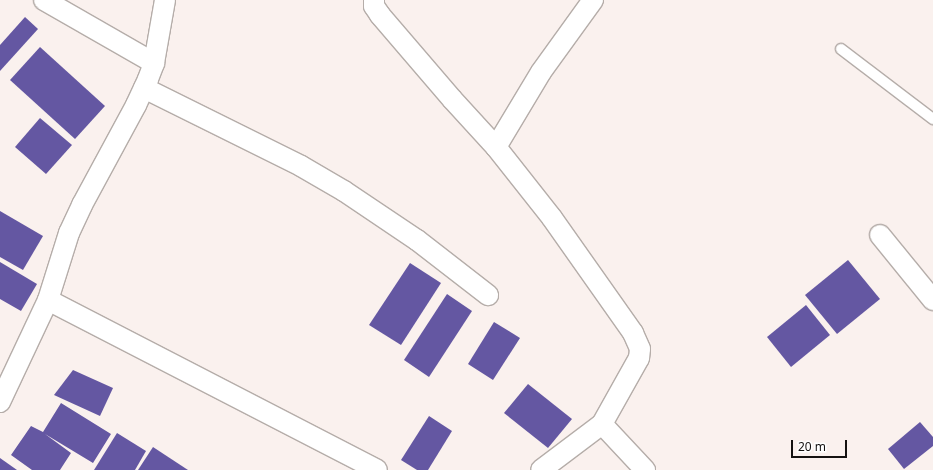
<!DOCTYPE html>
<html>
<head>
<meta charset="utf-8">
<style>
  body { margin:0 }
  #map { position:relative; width:933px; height:470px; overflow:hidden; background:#faf1ee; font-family:"Noto Sans",sans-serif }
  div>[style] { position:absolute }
  .building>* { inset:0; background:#6457a2 }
  .roads { filter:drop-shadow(1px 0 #b5ada9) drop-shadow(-1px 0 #b5ada9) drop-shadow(0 1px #b5ada9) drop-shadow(0 -1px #b5ada9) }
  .lane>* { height:10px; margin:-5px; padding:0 5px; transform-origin:5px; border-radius:5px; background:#fff }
  .street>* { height:20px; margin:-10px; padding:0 10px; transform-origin:10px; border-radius:10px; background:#fff }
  span { translate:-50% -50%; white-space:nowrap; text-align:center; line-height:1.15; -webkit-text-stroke:3px #fff; paint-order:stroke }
  .scale { position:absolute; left:791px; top:440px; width:56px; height:18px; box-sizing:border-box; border:2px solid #151211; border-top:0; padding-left:5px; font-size:12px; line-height:14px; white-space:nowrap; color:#151211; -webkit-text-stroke:3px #fff; paint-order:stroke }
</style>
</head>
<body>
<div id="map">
  <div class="building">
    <div style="clip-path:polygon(25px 17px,38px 29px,0 71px,0 45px)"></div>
    <div style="clip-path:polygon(40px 47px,105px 106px,75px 139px,10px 80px)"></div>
    <div style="clip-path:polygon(40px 118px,72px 145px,46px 174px,15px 147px)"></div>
    <div style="clip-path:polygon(0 211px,43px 236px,23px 270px,0 257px)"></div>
    <div style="clip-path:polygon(848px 260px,880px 299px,837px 334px,805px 295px)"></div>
    <div style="clip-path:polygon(0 262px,37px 284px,21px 311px,0 299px)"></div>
    <div style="clip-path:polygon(410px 263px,441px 283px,401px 345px,369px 325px)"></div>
    <div style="clip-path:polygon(447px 294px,472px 311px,429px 377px,404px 360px)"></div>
    <div style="clip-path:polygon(806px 305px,830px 335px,791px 367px,767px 337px)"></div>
    <div style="clip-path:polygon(494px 322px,520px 338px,493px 380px,468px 364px)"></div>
    <div style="clip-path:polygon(73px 370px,113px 388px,100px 416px,54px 395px)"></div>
    <div style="clip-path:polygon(528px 384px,572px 419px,548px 448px,504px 413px)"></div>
    <div style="clip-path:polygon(61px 403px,111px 434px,93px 463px,45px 434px,71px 453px,60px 470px,32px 470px,11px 455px,31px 426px,43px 432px)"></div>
    <div style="clip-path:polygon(429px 416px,452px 431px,428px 470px,417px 470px,401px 460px)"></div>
    <div style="clip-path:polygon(920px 422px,933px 437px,933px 446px,904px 469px,888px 449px)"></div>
    <div style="clip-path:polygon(117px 433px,146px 451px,135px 470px,94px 470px)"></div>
    <div style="clip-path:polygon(153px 447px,188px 470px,138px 470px)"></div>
    <div style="clip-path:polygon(0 458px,17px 470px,0 470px)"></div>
  </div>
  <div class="roads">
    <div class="lane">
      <div style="left:841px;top:49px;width:116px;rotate:37.3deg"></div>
    </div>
    <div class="street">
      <div style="left:44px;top:0;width:127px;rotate:29.8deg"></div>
      <div style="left:374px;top:0;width:6px;rotate:90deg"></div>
      <div style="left:374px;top:6px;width:11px;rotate:56deg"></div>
      <div style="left:380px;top:15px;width:111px;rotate:49.4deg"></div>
      <div style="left:452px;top:99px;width:65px;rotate:47.5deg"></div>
      <div style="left:496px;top:147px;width:90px;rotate:51.7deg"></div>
      <div style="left:552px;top:218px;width:141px;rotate:54.8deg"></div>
      <div style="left:633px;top:333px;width:17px;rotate:66deg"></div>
      <div style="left:640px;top:349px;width:9px;rotate:96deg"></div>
      <div style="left:639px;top:358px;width:76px;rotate:119.3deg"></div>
      <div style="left:602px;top:424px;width:76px;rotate:143deg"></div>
      <div style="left:144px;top:88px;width:175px;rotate:26.4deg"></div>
      <div style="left:301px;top:166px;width:50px;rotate:30.2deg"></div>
      <div style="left:344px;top:191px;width:88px;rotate:33.9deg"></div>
      <div style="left:417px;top:240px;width:90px;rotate:37.8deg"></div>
      <div style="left:496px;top:147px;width:87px;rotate:-59deg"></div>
      <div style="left:541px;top:72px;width:89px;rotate:-54.2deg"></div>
      <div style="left:880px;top:235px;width:84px;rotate:50.8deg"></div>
      <div style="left:48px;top:300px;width:370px;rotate:27.3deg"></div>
      <div style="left:0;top:402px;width:113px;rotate:-64.8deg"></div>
      <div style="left:48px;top:300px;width:70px;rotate:-72.6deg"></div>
      <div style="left:69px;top:233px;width:31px;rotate:-65deg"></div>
      <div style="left:82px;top:205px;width:114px;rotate:-61.6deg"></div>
      <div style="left:136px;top:105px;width:29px;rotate:-65deg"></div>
      <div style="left:148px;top:79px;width:17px;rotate:-69deg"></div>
      <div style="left:154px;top:63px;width:64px;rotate:-80.1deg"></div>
      <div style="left:602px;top:424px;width:63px;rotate:46.9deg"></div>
    </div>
  </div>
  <div class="scale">20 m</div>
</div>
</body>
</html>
